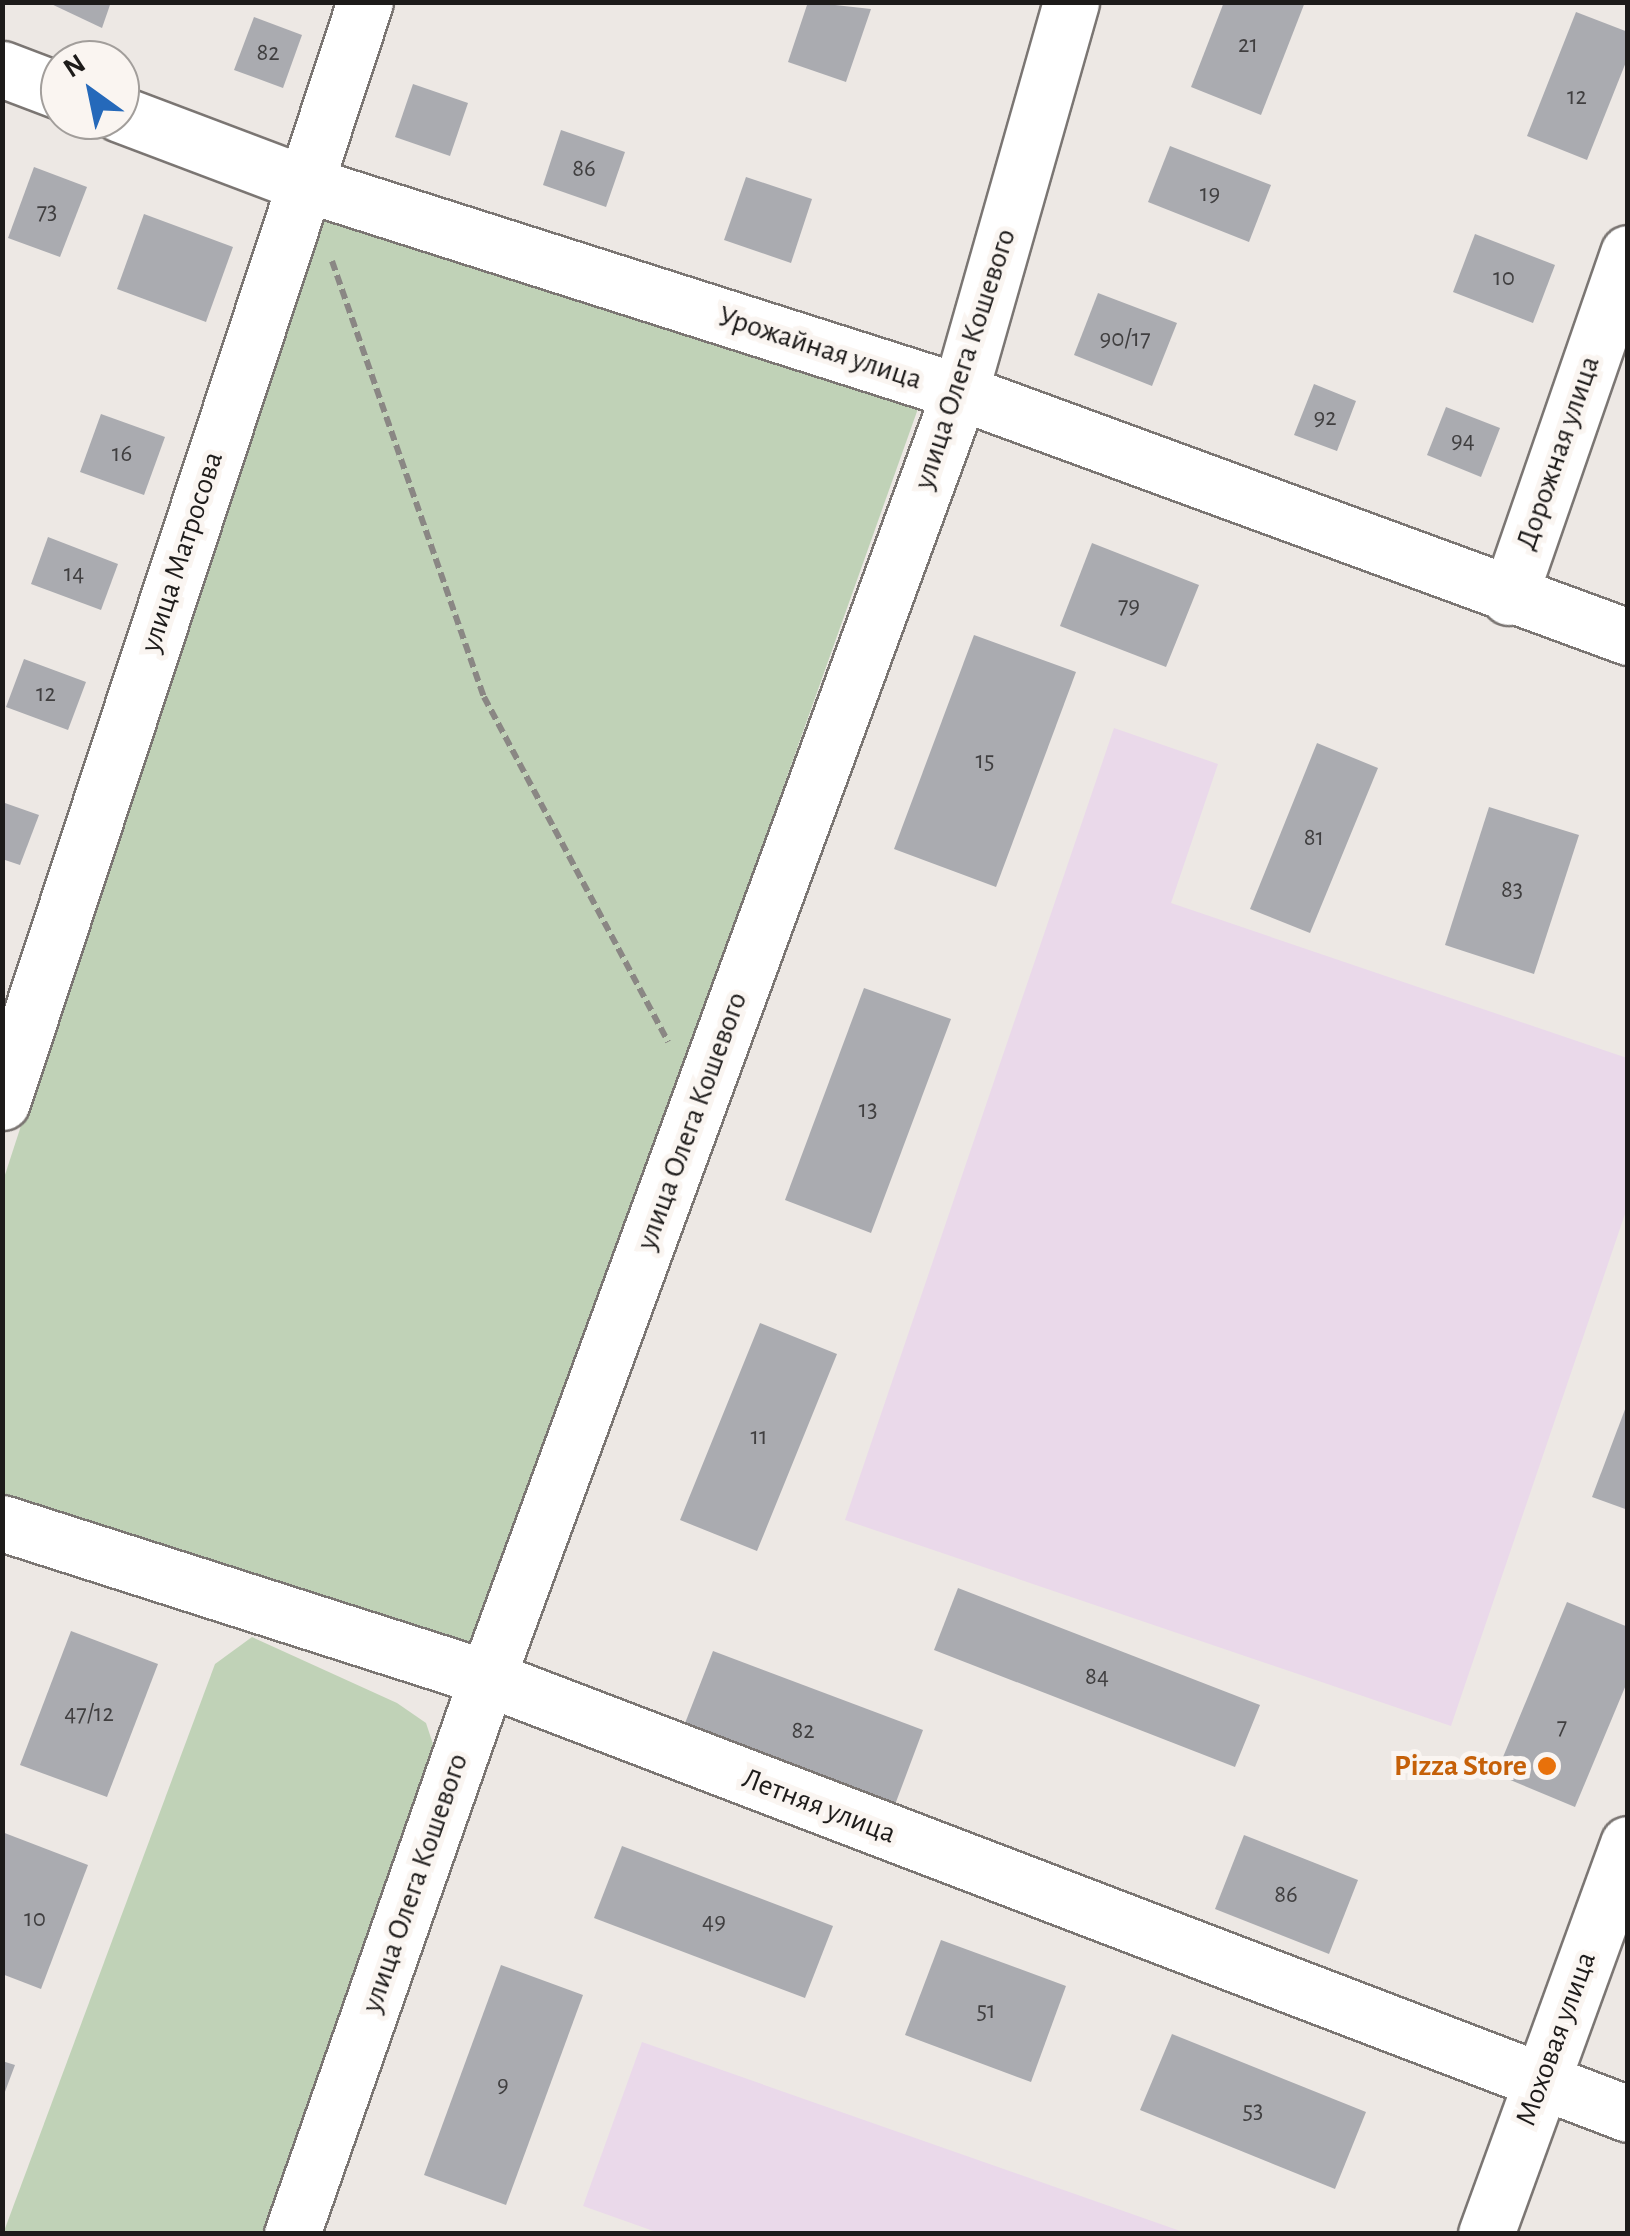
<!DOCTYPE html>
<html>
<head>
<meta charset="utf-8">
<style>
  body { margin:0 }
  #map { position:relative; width:1630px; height:2236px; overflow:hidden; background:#ede8e4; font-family:"Alegreya Sans",sans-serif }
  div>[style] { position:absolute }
  .industrial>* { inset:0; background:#ead9ea }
  .green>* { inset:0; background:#c0d2b7 }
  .building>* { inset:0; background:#aaabb0 }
  .path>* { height:6px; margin-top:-3px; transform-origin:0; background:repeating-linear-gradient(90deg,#8a8784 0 10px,transparent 0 15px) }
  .roads { filter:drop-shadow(2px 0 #7b7673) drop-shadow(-2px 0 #7b7673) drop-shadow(0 2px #7b7673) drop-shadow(0 -2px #7b7673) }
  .minor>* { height:55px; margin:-27.5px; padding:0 27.5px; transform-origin:27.5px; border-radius:27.5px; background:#fff }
  .dots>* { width:28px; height:28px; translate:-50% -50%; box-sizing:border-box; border:5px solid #faf5f1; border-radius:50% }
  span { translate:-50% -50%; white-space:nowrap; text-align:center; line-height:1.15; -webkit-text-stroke:10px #faf5f1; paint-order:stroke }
  .number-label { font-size:25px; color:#403f40 }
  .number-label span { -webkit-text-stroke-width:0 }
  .street-label { font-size:30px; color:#1d1b1a }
  .food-label { font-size:30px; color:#c56008; font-weight:700 }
  .right { translate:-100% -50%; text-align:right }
  .frame { position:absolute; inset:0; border:5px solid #1d1b1a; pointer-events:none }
  .north { position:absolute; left:40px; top:40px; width:100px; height:100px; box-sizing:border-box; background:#faf5f1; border:2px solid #a29e9b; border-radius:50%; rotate:327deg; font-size:28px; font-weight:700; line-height:40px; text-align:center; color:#1d1b1a }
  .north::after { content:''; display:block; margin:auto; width:35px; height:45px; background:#2569ba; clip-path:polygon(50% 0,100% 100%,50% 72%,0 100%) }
</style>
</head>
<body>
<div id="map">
  <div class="industrial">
    <div style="clip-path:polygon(1114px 728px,1218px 764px,1171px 903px,1627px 1058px,1627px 1208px,1451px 1726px,845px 1520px)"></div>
    <div style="clip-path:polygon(642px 2042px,1186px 2233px,659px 2233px,583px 2206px)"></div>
  </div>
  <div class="green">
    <div style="clip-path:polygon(318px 214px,920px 403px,473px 1659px,3px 1494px,3px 1181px)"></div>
    <div style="clip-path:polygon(252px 1637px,397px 1703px,426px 1723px,433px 1744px,274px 2233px,3px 2234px,215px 1664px)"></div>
  </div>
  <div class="building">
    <div style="clip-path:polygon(47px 2px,111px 2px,102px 28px)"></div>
    <div style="clip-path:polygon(808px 2px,871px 9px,846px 82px,788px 62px)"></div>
    <div style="clip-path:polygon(1224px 2px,1305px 2px,1261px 115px,1191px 87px)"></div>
    <div style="clip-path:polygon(1576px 12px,1628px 32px,1628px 57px,1587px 160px,1527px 136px)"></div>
    <div style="clip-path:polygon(254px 17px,302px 35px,283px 88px,234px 70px)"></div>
    <div style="clip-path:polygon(413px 84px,468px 103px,450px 156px,395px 137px)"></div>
    <div style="clip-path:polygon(561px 130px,625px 152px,606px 207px,543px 185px)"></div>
    <div style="clip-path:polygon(1170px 146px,1271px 185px,1249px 242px,1148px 202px)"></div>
    <div style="clip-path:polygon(34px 167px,87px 187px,60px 257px,8px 238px)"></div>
    <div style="clip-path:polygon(746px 177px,812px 199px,791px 263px,724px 240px)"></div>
    <div style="clip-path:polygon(144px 214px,233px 247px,206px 322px,117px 289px)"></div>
    <div style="clip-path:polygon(1475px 234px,1555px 265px,1533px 323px,1453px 292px)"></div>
    <div style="clip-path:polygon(1098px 293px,1177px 323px,1152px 386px,1074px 355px)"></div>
    <div style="clip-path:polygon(1314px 384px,1356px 401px,1337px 451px,1294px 435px)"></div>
    <div style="clip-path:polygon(1446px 407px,1500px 428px,1481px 477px,1427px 455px)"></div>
    <div style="clip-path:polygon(101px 414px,165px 437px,144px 495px,80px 472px)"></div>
    <div style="clip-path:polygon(48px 537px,118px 564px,101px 610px,31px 584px)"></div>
    <div style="clip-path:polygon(1092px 543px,1199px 585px,1166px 667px,1060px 626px)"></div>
    <div style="clip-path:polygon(974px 635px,1076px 672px,996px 887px,894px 849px)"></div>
    <div style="clip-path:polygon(24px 659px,86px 682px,68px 730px,6px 707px)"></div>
    <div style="clip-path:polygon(1317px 743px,1378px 768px,1310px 933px,1250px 909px)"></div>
    <div style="clip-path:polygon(2px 802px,39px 815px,20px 865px,2px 859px)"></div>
    <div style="clip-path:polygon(1489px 807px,1579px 835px,1534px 974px,1445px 945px)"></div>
    <div style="clip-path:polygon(864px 988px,951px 1019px,871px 1233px,785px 1200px)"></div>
    <div style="clip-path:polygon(760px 1323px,837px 1354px,757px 1551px,680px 1520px)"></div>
    <div style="clip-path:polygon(1627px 1404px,1628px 1404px,1628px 1510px,1592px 1497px)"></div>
    <div style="clip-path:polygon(958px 1588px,1260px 1705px,1235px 1767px,934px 1650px)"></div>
    <div style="clip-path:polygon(1567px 1602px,1628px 1627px,1628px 1680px,1575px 1807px,1496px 1774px)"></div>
    <div style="clip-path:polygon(71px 1631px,158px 1664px,107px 1797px,20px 1765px)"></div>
    <div style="clip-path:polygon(713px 1651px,923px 1730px,893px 1810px,682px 1731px)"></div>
    <div style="clip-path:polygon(2px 1832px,88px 1865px,41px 1989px,2px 1974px)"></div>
    <div style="clip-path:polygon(1244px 1835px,1358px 1880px,1329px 1954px,1215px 1909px)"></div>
    <div style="clip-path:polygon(622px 1846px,833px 1926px,805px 1998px,594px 1918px)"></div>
    <div style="clip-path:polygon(941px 1940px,1066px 1986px,1031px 2082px,905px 2035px)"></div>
    <div style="clip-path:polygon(501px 1965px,583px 1995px,506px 2205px,424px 2175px)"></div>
    <div style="clip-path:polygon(1172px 2034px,1366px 2112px,1335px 2189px,1140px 2110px)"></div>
    <div style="clip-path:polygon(2px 2061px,15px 2065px,3px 2097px,2px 2097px)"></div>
  </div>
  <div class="path">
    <div style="left:332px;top:261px;width:462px;rotate:70.8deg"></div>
    <div style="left:484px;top:697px;width:391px;rotate:61.9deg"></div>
  </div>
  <div class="roads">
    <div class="minor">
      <div style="left:2px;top:69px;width:62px;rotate:20.8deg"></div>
      <div style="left:120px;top:114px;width:196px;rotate:20.7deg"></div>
      <div style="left:303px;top:183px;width:689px;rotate:17.65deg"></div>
      <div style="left:960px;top:392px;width:712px;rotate:20.14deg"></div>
      <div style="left:1509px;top:597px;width:364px;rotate:-70.9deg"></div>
      <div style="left:2px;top:1102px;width:1158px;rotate:-71.74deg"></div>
      <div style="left:2px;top:1523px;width:509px;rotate:17.72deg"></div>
      <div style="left:487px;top:1678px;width:1221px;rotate:20.91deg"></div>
      <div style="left:292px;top:2234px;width:589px;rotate:-70.67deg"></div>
      <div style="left:487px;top:1678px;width:1370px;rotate:-69.81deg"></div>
      <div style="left:960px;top:392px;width:405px;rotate:-74.1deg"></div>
      <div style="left:1486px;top:2234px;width:415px;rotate:-70deg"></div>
    </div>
  </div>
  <div class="dots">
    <div style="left:1547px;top:1766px;background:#e8710a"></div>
  </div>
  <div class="number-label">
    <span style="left:1248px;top:45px">21</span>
    <span style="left:268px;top:53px">82</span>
    <span style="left:1577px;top:97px">12</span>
    <span style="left:584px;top:169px">86</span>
    <span style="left:1210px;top:194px">19</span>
    <span style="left:47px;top:212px">73</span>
    <span style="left:1504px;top:278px">10</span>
    <span style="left:1125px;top:339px">90/17</span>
    <span style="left:1325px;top:418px">92</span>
    <span style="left:1463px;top:441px">94</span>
    <span style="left:122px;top:454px">16</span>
    <span style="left:74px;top:574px">14</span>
    <span style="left:1129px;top:606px">79</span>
    <span style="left:46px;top:694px">12</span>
    <span style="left:985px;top:761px">15</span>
    <span style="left:1314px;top:838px">81</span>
    <span style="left:1512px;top:890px">83</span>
    <span style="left:868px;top:1110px">13</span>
    <span style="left:759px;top:1437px">11</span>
    <span style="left:1097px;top:1677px">84</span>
    <span style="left:89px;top:1714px">47/12</span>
    <span style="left:1562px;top:1727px">7</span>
    <span style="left:803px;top:1731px">82</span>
    <span style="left:1286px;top:1895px">86</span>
    <span style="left:35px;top:1919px">10</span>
    <span style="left:714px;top:1922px">49</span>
    <span style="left:986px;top:2011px">51</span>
    <span style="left:503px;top:2085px">9</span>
    <span style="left:1253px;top:2111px">53</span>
  </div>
  <div class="street-label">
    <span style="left:820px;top:348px;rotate:18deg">Урожайная улица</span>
    <span style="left:965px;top:359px;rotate:-72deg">улица Олега Кошевого</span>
    <span style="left:1558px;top:453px;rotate:-71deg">Дорожная улица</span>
    <span style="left:182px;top:552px;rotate:-72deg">улица Матросова</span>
    <span style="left:692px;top:1121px;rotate:-70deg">улица Олега Кошевого</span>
    <span style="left:819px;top:1806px;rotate:21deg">Летняя улица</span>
    <span style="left:415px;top:1883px;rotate:-71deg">улица Олега Кошевого</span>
    <span style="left:1556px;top:2039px;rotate:-70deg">Моховая улица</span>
  </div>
  <div class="food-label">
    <span class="right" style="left:1527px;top:1766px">Pizza Store</span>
  </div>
  <div class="frame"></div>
  <div class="north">N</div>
</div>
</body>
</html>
